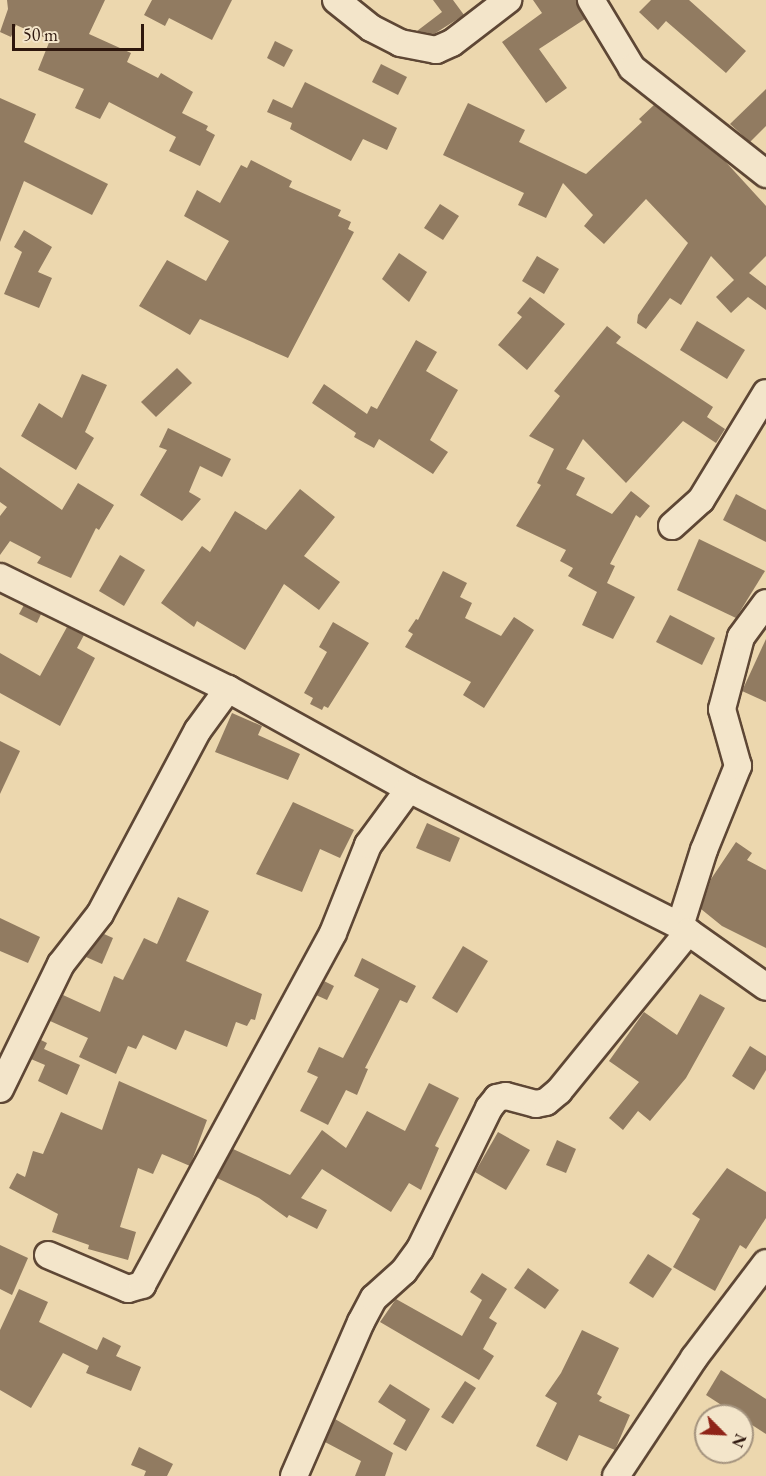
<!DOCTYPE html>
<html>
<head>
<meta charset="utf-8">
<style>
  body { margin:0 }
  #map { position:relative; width:766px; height:1476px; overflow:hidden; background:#ecd7ae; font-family:"EB Garamond",serif }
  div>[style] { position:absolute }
  .building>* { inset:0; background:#917b61 }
  .roads { filter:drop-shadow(2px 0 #5e4735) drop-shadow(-2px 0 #5e4735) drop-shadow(0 2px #5e4735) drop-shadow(0 -2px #5e4735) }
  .minor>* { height:26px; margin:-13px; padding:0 13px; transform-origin:13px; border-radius:13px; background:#f3e5ca }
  span { translate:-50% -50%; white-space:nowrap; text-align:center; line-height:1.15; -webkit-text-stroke:5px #f3e5ca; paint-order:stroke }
  .north { position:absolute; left:694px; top:1404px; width:60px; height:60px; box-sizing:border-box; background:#f3e5ca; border:2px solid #a4937e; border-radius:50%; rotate:114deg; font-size:16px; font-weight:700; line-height:24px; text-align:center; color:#2e170d }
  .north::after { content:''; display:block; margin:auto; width:21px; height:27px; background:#8f2418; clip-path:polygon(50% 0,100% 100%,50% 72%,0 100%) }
  .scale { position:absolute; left:12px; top:24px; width:132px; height:27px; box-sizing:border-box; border:3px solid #2e170d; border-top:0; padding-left:8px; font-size:18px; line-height:21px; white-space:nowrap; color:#2e170d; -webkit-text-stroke:4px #f3e5ca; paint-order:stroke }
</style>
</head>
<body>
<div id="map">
  <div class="building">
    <div style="clip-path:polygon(7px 0,105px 0,89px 34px,131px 53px,127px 62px,158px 78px,161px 73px,193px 92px,182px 113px,208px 126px,206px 130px,215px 135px,200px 166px,169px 151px,176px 137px,109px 102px,100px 119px,75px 108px,84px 89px,38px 70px,50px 40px,16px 25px,11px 37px,0 32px,8px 9px)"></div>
    <div style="clip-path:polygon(152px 0,232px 0,212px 40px,169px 18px,165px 26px,144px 15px)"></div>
    <div style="clip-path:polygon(433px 0,453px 0,464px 15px,434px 34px,417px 31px,442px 12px)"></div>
    <div style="clip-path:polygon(533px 0,576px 0,585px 19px,539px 49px,567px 88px,546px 103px,502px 42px,542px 13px)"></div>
    <div style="clip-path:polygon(651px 0,689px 0,746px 51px,726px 73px,666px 21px,658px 30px,639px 12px)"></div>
    <div style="clip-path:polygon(275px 41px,293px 50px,284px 67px,267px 58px)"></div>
    <div style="clip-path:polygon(381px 64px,407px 77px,398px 95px,372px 82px)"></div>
    <div style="clip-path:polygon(305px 82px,397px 128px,387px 150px,363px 139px,351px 161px,290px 129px,292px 123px,267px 112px,273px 99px,292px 108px)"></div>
    <div style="clip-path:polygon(766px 89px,766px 126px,750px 142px,730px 124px)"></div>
    <div style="clip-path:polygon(0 98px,36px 114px,24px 142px,108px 184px,92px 215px,24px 181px,0 242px)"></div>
    <div style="clip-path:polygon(468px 103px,525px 130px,519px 142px,586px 174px,642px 122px,639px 119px,654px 105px,724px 160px,766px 206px,766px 256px,749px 273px,766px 286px,766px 310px,748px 297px,731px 313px,716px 297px,734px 280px,711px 256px,681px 305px,670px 298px,646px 329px,637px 323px,638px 315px,688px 243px,646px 199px,604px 244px,584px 226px,593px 215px,563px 183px,546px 218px,518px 205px,524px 193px,443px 155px)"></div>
    <div style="clip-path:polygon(251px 160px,292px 181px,289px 187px,341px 210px,338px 216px,351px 222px,348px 229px,354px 232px,288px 358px,200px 319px,190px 335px,139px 306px,167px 260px,206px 281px,229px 241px,184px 216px,197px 190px,220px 203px,241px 165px,247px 168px)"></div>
    <div style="clip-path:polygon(440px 204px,459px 216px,443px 240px,424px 228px)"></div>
    <div style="clip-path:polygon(24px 230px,52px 247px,38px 272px,52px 278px,39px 308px,4px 294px,22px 252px,14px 247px)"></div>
    <div style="clip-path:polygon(399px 253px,427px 272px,409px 302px,382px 279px)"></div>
    <div style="clip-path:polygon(537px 256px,559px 269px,544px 294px,522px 281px)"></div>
    <div style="clip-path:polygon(530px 297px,565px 324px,527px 370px,498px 345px,522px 317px,517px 313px)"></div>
    <div style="clip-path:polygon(697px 321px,745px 350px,727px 379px,680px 350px)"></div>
    <div style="clip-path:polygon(607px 326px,621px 337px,616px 343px,713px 407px,707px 417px,725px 429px,716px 443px,683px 421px,626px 483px,583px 439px,566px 469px,585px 478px,576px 495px,612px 514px,631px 491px,650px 506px,640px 518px,636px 515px,610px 564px,615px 566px,607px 583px,635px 597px,613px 639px,582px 625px,597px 592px,568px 576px,573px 568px,560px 561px,566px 550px,516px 526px,541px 485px,537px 483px,554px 449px,529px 436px,560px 396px,554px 391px)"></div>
    <div style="clip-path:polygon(416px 340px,437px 352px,426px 371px,458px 390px,430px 440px,448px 452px,433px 474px,379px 439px,374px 448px,354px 437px,356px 433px,312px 403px,324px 384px,367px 414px,371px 406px,377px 409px)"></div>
    <div style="clip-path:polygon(177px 368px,192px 383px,156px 417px,141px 402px)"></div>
    <div style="clip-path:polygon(82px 374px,107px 385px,85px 432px,94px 438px,76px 470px,21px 436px,39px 403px,62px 418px)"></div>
    <div style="clip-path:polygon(168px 428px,231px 459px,222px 477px,200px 466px,189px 492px,201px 499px,182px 521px,140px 495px,167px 450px,159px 447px)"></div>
    <div style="clip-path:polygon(0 467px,62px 510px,78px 483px,114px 505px,99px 530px,96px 528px,71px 578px,37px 563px,41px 557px,10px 541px,0 555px,0 516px,7px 507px,0 502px)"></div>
    <div style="clip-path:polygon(300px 489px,335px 517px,304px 556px,340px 582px,319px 610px,284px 584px,245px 650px,197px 621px,194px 627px,161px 603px,202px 546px,210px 552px,235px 511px,266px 530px)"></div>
    <div style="clip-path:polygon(736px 494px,766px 510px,766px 542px,723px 520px)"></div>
    <div style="clip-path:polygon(699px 539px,765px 571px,736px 618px,677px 590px)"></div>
    <div style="clip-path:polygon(120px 555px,145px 570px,124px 606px,99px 591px)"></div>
    <div style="clip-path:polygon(443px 571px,467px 583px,460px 597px,472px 603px,465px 618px,501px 636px,514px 617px,534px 630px,484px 708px,463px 695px,471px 682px,405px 647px,413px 634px,408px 631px,416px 619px,418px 620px)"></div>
    <div style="clip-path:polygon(24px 605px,41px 614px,37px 623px,19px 614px)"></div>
    <div style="clip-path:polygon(670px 615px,715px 638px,702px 665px,656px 642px)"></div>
    <div style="clip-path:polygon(333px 622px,369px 643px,328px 708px,324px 706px,322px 710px,310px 704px,313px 698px,304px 693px,327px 652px,319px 647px)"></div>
    <div style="clip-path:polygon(67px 627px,84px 635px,77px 648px,95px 658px,60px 726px,0 693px,0 653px,40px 676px)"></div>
    <div style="clip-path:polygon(766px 639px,766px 702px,742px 691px)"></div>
    <div style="clip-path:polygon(232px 713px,262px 726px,258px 735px,300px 754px,288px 780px,215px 752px)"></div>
    <div style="clip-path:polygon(0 741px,20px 751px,0 794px)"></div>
    <div style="clip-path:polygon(293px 802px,354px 830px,340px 858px,320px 849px,302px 892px,256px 874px)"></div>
    <div style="clip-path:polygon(427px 823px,460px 838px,450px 862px,416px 848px)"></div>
    <div style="clip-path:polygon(736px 842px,752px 853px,747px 860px,766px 870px,766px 948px,722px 926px,701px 909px,711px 879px)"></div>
    <div style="clip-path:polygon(178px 897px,209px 911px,186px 961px,262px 994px,255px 1020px,251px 1019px,247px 1026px,236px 1022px,227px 1047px,185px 1030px,176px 1050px,143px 1035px,136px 1049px,128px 1046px,116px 1074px,79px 1057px,88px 1038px,50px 1021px,63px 995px,100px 1012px,114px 976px,123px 980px,144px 938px,157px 944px)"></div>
    <div style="clip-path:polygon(0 918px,40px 937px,28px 963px,0 951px)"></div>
    <div style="clip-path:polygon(104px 934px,113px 938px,102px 964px,86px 957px)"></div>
    <div style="clip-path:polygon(463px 946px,488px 961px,457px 1013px,432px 998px)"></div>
    <div style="clip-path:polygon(362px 958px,416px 986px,407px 1003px,400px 1000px,365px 1068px,368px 1069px,357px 1095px,346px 1090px,328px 1125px,300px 1111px,318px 1077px,307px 1072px,319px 1047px,343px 1058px,379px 989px,354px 976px)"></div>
    <div style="clip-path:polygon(324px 981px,334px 986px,327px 1000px,316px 995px)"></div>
    <div style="clip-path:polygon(700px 994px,725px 1008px,686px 1078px,650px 1121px,638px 1111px,623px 1130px,609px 1118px,639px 1082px,609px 1061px,644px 1012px,677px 1035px)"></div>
    <div style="clip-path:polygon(41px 1040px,47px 1043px,44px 1049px,80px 1065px,67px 1095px,38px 1081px,45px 1065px,31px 1059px)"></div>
    <div style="clip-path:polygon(750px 1046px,766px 1056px,766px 1070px,754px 1090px,732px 1076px)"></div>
    <div style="clip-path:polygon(119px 1081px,207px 1120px,190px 1166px,162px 1154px,153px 1174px,138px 1168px,120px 1227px,136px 1232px,128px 1260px,88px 1249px,89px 1245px,52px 1232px,58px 1214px,9px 1188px,17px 1173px,25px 1177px,33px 1151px,43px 1154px,61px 1112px,102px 1130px)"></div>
    <div style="clip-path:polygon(429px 1083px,459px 1098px,435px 1146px,439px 1148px,421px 1190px,409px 1183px,391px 1212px,322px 1169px,301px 1198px,327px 1210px,317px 1229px,289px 1215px,287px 1218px,259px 1198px,217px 1178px,233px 1149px,290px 1175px,322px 1130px,346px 1148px,367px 1111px,405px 1131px)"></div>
    <div style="clip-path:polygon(498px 1132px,530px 1150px,506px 1190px,475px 1172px)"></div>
    <div style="clip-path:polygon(557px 1140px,576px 1149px,566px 1173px,546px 1165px)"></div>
    <div style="clip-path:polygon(727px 1168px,766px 1192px,766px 1218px,746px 1249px,740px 1245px,715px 1291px,673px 1267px,700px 1219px,692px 1214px)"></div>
    <div style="clip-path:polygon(0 1245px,28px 1258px,12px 1295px,0 1289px)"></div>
    <div style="clip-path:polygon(648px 1254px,672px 1269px,653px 1298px,629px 1283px)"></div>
    <div style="clip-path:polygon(528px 1268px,559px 1290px,545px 1309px,514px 1288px)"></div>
    <div style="clip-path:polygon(482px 1273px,507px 1289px,489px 1318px,497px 1323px,483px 1349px,494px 1356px,479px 1380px,380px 1322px,396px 1299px,462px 1336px,482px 1300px,470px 1292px)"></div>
    <div style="clip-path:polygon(19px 1289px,48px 1302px,39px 1322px,97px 1350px,103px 1337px,121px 1346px,116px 1356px,141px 1367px,131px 1391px,86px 1373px,89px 1366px,63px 1353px,31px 1408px,0 1390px,0 1330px)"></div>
    <div style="clip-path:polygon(582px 1330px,619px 1348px,597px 1394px,602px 1397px,599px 1401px,630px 1415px,615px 1450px,579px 1435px,567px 1461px,536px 1446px,557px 1403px,545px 1396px,561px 1373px)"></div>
    <div style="clip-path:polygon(721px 1370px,766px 1399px,766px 1434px,706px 1395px)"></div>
    <div style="clip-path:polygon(465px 1381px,476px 1388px,453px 1424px,441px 1417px)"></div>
    <div style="clip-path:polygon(390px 1384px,430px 1409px,406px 1451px,393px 1444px,406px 1420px,378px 1402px)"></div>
    <div style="clip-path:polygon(335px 1419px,393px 1453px,385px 1476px,355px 1476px,361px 1461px,325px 1442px)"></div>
    <div style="clip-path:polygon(139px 1447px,173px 1464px,167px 1476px,144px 1476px,146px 1471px,131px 1465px)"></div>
  </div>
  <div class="roads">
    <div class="minor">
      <div style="left:336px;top:0;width:45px;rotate:38.7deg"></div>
      <div style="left:371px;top:28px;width:33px;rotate:27deg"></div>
      <div style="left:400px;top:43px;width:37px;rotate:11deg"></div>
      <div style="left:436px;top:50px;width:17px;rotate:-24deg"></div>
      <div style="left:452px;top:43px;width:71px;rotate:-37.5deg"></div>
      <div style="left:591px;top:0;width:79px;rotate:58.9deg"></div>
      <div style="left:632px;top:68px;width:171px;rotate:38.3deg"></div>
      <div style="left:672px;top:526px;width:39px;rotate:-42deg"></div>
      <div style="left:701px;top:500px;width:125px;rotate:-58.7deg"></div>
      <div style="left:0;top:577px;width:254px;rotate:26.2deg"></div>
      <div style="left:228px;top:689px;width:207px;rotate:28.9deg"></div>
      <div style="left:409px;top:789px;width:304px;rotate:26.8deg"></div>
      <div style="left:680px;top:926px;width:105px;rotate:35.3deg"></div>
      <div style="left:680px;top:926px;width:80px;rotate:-72.5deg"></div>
      <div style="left:704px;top:850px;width:91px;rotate:-68deg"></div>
      <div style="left:738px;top:766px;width:59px;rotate:-105.7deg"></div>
      <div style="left:722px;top:709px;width:74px;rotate:-75.2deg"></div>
      <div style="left:741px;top:637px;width:42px;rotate:-53.7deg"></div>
      <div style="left:0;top:1089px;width:139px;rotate:-64deg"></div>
      <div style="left:61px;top:964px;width:63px;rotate:-52deg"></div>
      <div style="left:100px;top:914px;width:208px;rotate:-62deg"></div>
      <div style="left:198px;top:730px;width:51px;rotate:-53.8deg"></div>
      <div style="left:48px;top:1255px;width:87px;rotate:23deg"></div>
      <div style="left:128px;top:1289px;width:15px;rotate:-16deg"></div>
      <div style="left:142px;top:1285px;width:400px;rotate:-61.5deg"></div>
      <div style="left:333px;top:933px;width:95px;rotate:-68.3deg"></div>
      <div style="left:368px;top:845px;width:69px;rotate:-53.8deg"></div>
      <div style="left:294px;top:1476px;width:168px;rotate:-66.5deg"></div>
      <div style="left:361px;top:1322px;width:27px;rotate:-62deg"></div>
      <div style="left:374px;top:1298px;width:40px;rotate:-42deg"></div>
      <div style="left:404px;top:1271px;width:27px;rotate:-54deg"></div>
      <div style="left:420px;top:1249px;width:157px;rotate:-63.9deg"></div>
      <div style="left:489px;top:1108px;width:13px;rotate:-51deg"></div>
      <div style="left:497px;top:1098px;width:9px;rotate:-13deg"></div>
      <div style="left:506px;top:1096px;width:31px;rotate:15deg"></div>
      <div style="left:536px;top:1104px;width:10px;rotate:-11deg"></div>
      <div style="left:546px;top:1102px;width:17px;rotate:-40deg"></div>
      <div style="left:559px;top:1091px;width:205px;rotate:-50.9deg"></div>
      <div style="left:616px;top:1476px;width:141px;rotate:-56.5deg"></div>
      <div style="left:694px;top:1358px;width:119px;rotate:-52.8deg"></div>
    </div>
  </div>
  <div class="north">N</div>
  <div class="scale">50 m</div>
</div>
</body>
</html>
